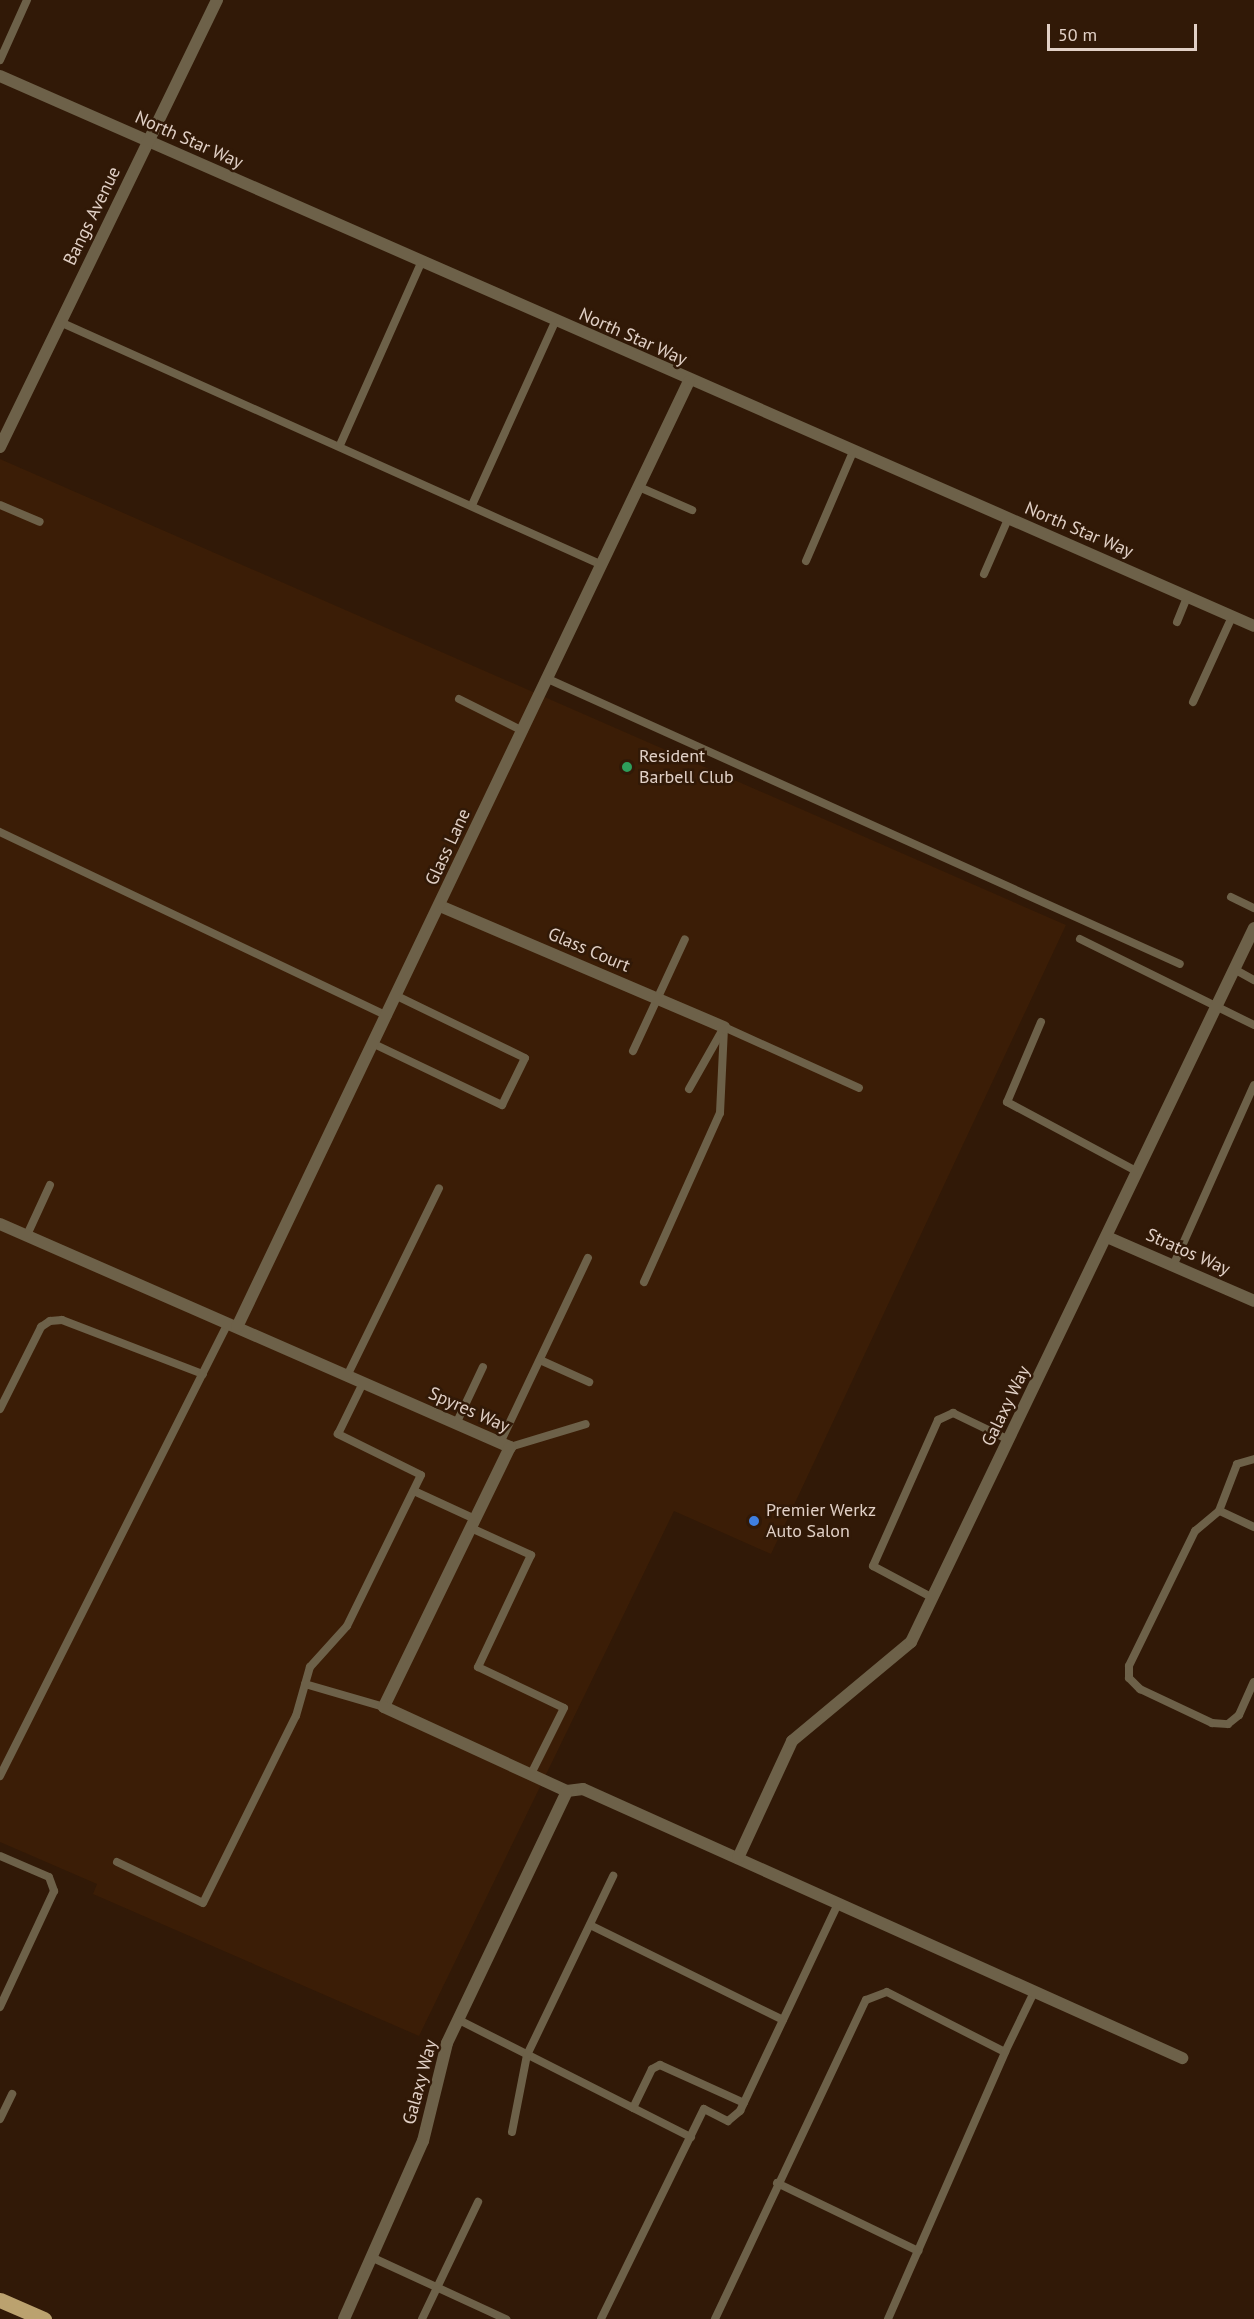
<!DOCTYPE html>
<html>
<head>
<meta charset="utf-8">
<style>
  body { margin:0 }
  #map { position:relative; width:1254px; height:2319px; overflow:hidden; background:#311907; font-family:"PT Sans",sans-serif }
  div>[style] { position:absolute }
  .built>* { inset:0; background:#3b1d06 }
  .service>* { height:8px; margin:-4px; padding:0 4px; transform-origin:4px; border-radius:4px; background:#6d6149 }
  .minor>* { height:12px; margin:-6px; padding:0 6px; transform-origin:6px; border-radius:6px; background:#6d6149 }
  .primary>* { height:15px; margin:-7.5px; padding:0 7.5px; transform-origin:7.5px; border-radius:7.5px; background:#bba26f }
  .dots>* { width:16px; height:16px; translate:-50% -50%; box-sizing:border-box; border:3px solid #311907; border-radius:50% }
  span { translate:-50% -50%; white-space:nowrap; text-align:center; line-height:1.15; -webkit-text-stroke:5px #311907; paint-order:stroke }
  .street-label { font-size:18px; color:#e1d0c6 }
  .poi-label { font-size:18px; color:#e1d0c6 }
  .left { translate:0 -50%; text-align:left }
  .scale { position:absolute; left:1047px; top:24px; width:150px; height:27px; box-sizing:border-box; border:3px solid #e1d0c6; border-top:0; padding-left:8px; font-size:18px; line-height:21px; white-space:nowrap; color:#e1d0c6; -webkit-text-stroke:4px #311907; paint-order:stroke }
</style>
</head>
<body>
<div id="map">
  <div class="built">
    <div style="clip-path:polygon(0 459px,1066px 925px,771px 1554px,674px 1511px,419px 2036px,93px 1894px,97px 1884px,0 1842px)"></div>
  </div>
  <div class="service">
    <div style="left:0;top:60px;width:66px;rotate:-65.8deg"></div>
    <div style="left:60px;top:322px;width:594px;rotate:24.15deg"></div>
    <div style="left:340px;top:445px;width:199px;rotate:-66deg"></div>
    <div style="left:639px;top:487px;width:58px;rotate:23.5deg"></div>
    <div style="left:0;top:505px;width:43px;rotate:23deg"></div>
    <div style="left:472px;top:505px;width:201px;rotate:-65.6deg"></div>
    <div style="left:806px;top:561px;width:119px;rotate:-66.7deg"></div>
    <div style="left:984px;top:574px;width:60px;rotate:-66.4deg"></div>
    <div style="left:1177px;top:622px;width:27px;rotate:-68deg"></div>
    <div style="left:548px;top:679px;width:693px;rotate:24.27deg"></div>
    <div style="left:459px;top:699px;width:72px;rotate:26.6deg"></div>
    <div style="left:1193px;top:702px;width:94px;rotate:-65.4deg"></div>
    <div style="left:0;top:832px;width:429px;rotate:25.4deg"></div>
    <div style="left:1231px;top:897px;width:25px;rotate:26deg"></div>
    <div style="left:1080px;top:939px;width:194px;rotate:26.3deg"></div>
    <div style="left:1234px;top:969px;width:23px;rotate:29deg"></div>
    <div style="left:1041px;top:1022px;width:87px;rotate:113deg"></div>
    <div style="left:1007px;top:1102px;width:149px;rotate:28.1deg"></div>
    <div style="left:724px;top:1027px;width:148px;rotate:24.3deg"></div>
    <div style="left:374px;top:1044px;width:142px;rotate:25.5deg"></div>
    <div style="left:502px;top:1105px;width:52px;rotate:-63.9deg"></div>
    <div style="left:525px;top:1058px;width:142px;rotate:-154.2deg"></div>
    <div style="left:633px;top:1051px;width:123px;rotate:-65.1deg"></div>
    <div style="left:689px;top:1089px;width:69px;rotate:-60.5deg"></div>
    <div style="left:27px;top:1235px;width:55px;rotate:-65.3deg"></div>
    <div style="left:1173px;top:1266px;width:198px;rotate:-65.9deg"></div>
    <div style="left:644px;top:1282px;width:185px;rotate:-65.8deg"></div>
    <div style="left:720px;top:1113px;width:86px;rotate:-87.3deg"></div>
    <div style="left:540px;top:1360px;width:54px;rotate:24.2deg"></div>
    <div style="left:347px;top:1376px;width:209px;rotate:-63.9deg"></div>
    <div style="left:0;top:1409px;width:92px;rotate:-63.4deg"></div>
    <div style="left:41px;top:1327px;width:11px;rotate:-34deg"></div>
    <div style="left:50px;top:1321px;width:12px;rotate:-5deg"></div>
    <div style="left:62px;top:1320px;width:151px;rotate:21deg"></div>
    <div style="left:456px;top:1424px;width:63px;rotate:-64.7deg"></div>
    <div style="left:500px;top:1443px;width:205px;rotate:-64.6deg"></div>
    <div style="left:510px;top:1447px;width:79px;rotate:-16.8deg"></div>
    <div style="left:414px;top:1491px;width:67px;rotate:24.7deg"></div>
    <div style="left:1219px;top:1511px;width:50px;rotate:-69deg"></div>
    <div style="left:1237px;top:1464px;width:18px;rotate:-16deg"></div>
    <div style="left:1254px;top:1527px;width:38px;rotate:-155deg"></div>
    <div style="left:1219px;top:1511px;width:31px;rotate:140deg"></div>
    <div style="left:1195px;top:1531px;width:150px;rotate:116.1deg"></div>
    <div style="left:1129px;top:1666px;width:12px;rotate:90deg"></div>
    <div style="left:1129px;top:1678px;width:16px;rotate:45deg"></div>
    <div style="left:1140px;top:1689px;width:80px;rotate:25.3deg"></div>
    <div style="left:1212px;top:1723px;width:16px;rotate:4deg"></div>
    <div style="left:1228px;top:1724px;width:14px;rotate:-39deg"></div>
    <div style="left:1239px;top:1715px;width:36px;rotate:-66deg"></div>
    <div style="left:471px;top:1528px;width:66px;rotate:24.2deg"></div>
    <div style="left:531px;top:1555px;width:124px;rotate:115.3deg"></div>
    <div style="left:478px;top:1667px;width:95px;rotate:25.5deg"></div>
    <div style="left:564px;top:1708px;width:74px;rotate:116.6deg"></div>
    <div style="left:933px;top:1598px;width:68px;rotate:-151.9deg"></div>
    <div style="left:873px;top:1566px;width:160px;rotate:-66deg"></div>
    <div style="left:938px;top:1420px;width:17px;rotate:-25deg"></div>
    <div style="left:953px;top:1413px;width:62px;rotate:25.7deg"></div>
    <div style="left:305px;top:1684px;width:82px;rotate:16.2deg"></div>
    <div style="left:0;top:1776px;width:507px;rotate:-63.28deg"></div>
    <div style="left:0;top:1856px;width:53px;rotate:23.2deg"></div>
    <div style="left:49px;top:1877px;width:15px;rotate:70deg"></div>
    <div style="left:54px;top:1891px;width:128px;rotate:115deg"></div>
    <div style="left:117px;top:1862px;width:95px;rotate:25.5deg"></div>
    <div style="left:203px;top:1903px;width:209px;rotate:-63.6deg"></div>
    <div style="left:296px;top:1716px;width:51px;rotate:-74.1deg"></div>
    <div style="left:310px;top:1667px;width:55px;rotate:-47.9deg"></div>
    <div style="left:347px;top:1626px;width:168px;rotate:-63.9deg"></div>
    <div style="left:421px;top:1475px;width:93px;rotate:-153.7deg"></div>
    <div style="left:338px;top:1434px;width:57px;rotate:-63.9deg"></div>
    <div style="left:590px;top:1925px;width:215px;rotate:26.2deg"></div>
    <div style="left:459px;top:2020px;width:260px;rotate:26.8deg"></div>
    <div style="left:633px;top:2108px;width:43px;rotate:-64deg"></div>
    <div style="left:652px;top:2069px;width:9px;rotate:-27deg"></div>
    <div style="left:660px;top:2065px;width:92px;rotate:24.3deg"></div>
    <div style="left:0;top:2119px;width:28px;rotate:-64deg"></div>
    <div style="left:512px;top:2132px;width:78px;rotate:-79deg"></div>
    <div style="left:527px;top:2055px;width:199px;rotate:-64.3deg"></div>
    <div style="left:777px;top:2183px;width:157px;rotate:25.7deg"></div>
    <div style="left:371px;top:2257px;width:149px;rotate:24.7deg"></div>
    <div style="left:422px;top:2319px;width:130px;rotate:-64.4deg"></div>
    <div style="left:601px;top:2319px;width:234px;rotate:-63.9deg"></div>
    <div style="left:704px;top:2109px;width:27px;rotate:27deg"></div>
    <div style="left:728px;top:2121px;width:16px;rotate:-40deg"></div>
    <div style="left:740px;top:2111px;width:229px;rotate:-64.7deg"></div>
    <div style="left:715px;top:2319px;width:353px;rotate:-64.7deg"></div>
    <div style="left:866px;top:2000px;width:22px;rotate:-21deg"></div>
    <div style="left:887px;top:1992px;width:132px;rotate:27deg"></div>
    <div style="left:1005px;top:2052px;width:67px;rotate:-64.2deg"></div>
    <div style="left:888px;top:2319px;width:292px;rotate:-66.3deg"></div>
  </div>
  <div class="minor">
    <div style="left:0;top:76px;width:1369px;rotate:23.68deg"></div>
    <div style="left:0;top:447px;width:497px;rotate:-64.1deg"></div>
    <div style="left:440px;top:906px;width:309px;rotate:23.1deg"></div>
    <div style="left:0;top:1224px;width:557px;rotate:23.62deg"></div>
    <div style="left:510px;top:1447px;width:289px;rotate:115.9deg"></div>
    <div style="left:384px;top:1707px;width:201px;rotate:24.7deg"></div>
    <div style="left:1107px;top:1237px;width:160px;rotate:23.5deg"></div>
    <div style="left:237px;top:1327px;width:1048px;rotate:-64.46deg"></div>
    <div style="left:567px;top:1791px;width:16px;rotate:-7deg"></div>
    <div style="left:583px;top:1789px;width:657px;rotate:24.18deg"></div>
    <div style="left:738px;top:1858px;width:129px;rotate:-65.2deg"></div>
    <div style="left:792px;top:1741px;width:155px;rotate:-39.8deg"></div>
    <div style="left:911px;top:1642px;width:792px;rotate:-64.34deg"></div>
    <div style="left:344px;top:2319px;width:195px;rotate:-66.1deg"></div>
    <div style="left:423px;top:2141px;width:101px;rotate:-76.2deg"></div>
    <div style="left:447px;top:2043px;width:279px;rotate:-64.5deg"></div>
  </div>
  <div class="primary">
    <div style="left:0;top:2300px;width:48px;rotate:23.4deg"></div>
  </div>
  <div class="dots">
    <div style="left:627px;top:767px;background:#2e9e5b"></div>
    <div style="left:754px;top:1521px;background:#3f7fe0"></div>
  </div>
  <div class="street-label">
    <span style="left:189px;top:140px;rotate:24deg">North Star Way</span>
    <span style="left:92px;top:216px;rotate:-64deg">Bangs Avenue</span>
    <span style="left:633px;top:337px;rotate:24deg">North Star Way</span>
    <span style="left:1079px;top:530px;rotate:23deg">North Star Way</span>
    <span style="left:448px;top:847px;rotate:-65deg">Glass Lane</span>
    <span style="left:589px;top:950px;rotate:23deg">Glass Court</span>
    <span style="left:1188px;top:1252px;rotate:24deg">Stratos Way</span>
    <span style="left:1006px;top:1406px;rotate:-64deg">Galaxy Way</span>
    <span style="left:469px;top:1410px;rotate:24deg">Spyres Way</span>
    <span style="left:420px;top:2082px;rotate:-75deg">Galaxy Way</span>
  </div>
  <div class="poi-label">
    <span class="left" style="left:639px;top:767px">Resident<br>Barbell Club</span>
    <span class="left" style="left:766px;top:1521px">Premier Werkz<br>Auto Salon</span>
  </div>
  <div class="scale">50 m</div>
</div>
</body>
</html>
